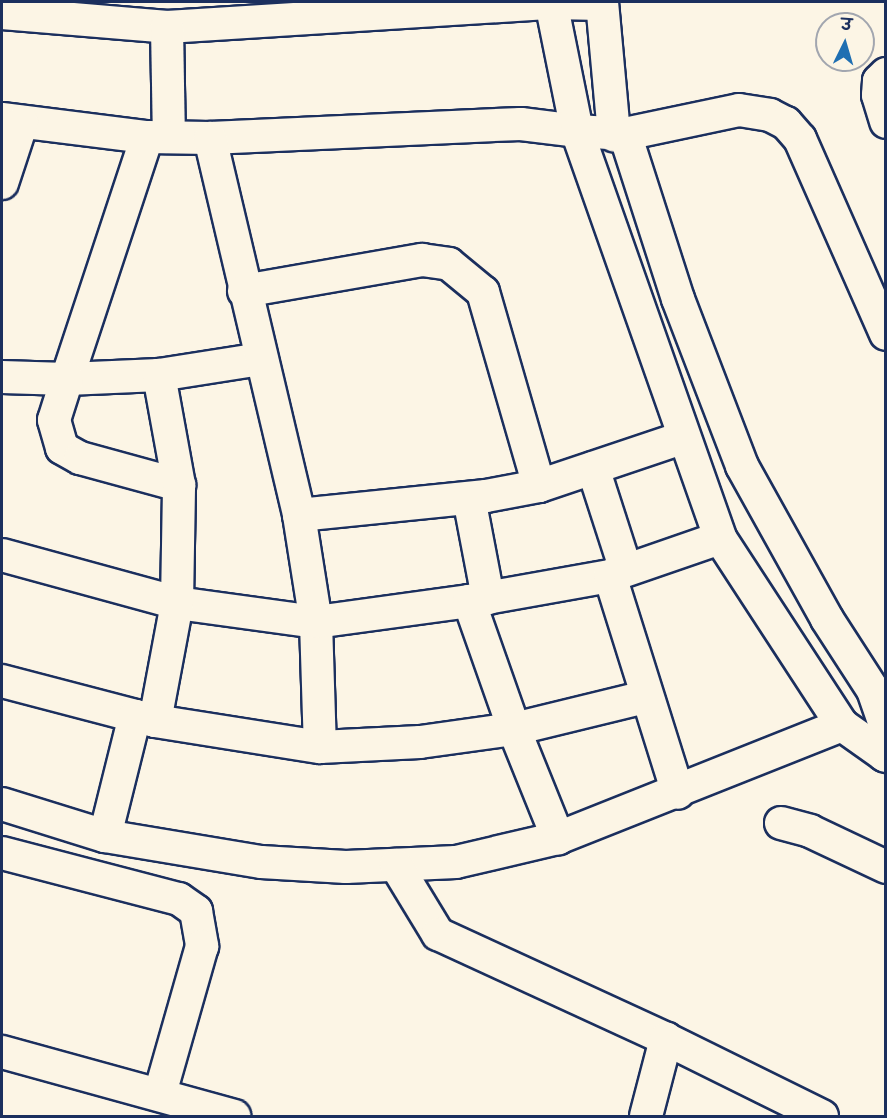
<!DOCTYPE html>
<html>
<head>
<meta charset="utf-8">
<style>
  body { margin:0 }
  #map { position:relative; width:887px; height:1118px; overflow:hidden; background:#fcf5e5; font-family:"Indie Flower","Playpen Sans Deva",sans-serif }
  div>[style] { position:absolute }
  .roads { filter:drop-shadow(2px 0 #1b2f5e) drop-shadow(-2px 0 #1b2f5e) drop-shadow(0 2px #1b2f5e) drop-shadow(0 -2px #1b2f5e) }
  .minor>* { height:32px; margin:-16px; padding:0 16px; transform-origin:16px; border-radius:16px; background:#fcf5e5 }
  span { translate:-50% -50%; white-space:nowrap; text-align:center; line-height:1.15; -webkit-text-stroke:6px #fcf5e5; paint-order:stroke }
  .frame { position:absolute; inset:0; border:3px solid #1b2f5e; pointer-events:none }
  .north { position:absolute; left:815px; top:12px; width:60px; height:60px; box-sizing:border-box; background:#fcf5e5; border:2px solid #a2a6af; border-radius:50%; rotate:5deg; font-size:16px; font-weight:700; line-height:24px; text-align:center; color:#1b2f5e }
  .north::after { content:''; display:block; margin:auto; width:21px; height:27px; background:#1f6fb2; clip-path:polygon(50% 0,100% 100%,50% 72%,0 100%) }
</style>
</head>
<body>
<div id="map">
  <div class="roads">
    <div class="minor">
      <div style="left:551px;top:2px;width:132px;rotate:78.6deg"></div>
      <div style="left:577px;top:131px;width:48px;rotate:3.6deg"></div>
      <div style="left:625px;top:134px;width:116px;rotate:-11.9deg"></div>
      <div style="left:739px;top:110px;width:31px;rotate:9deg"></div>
      <div style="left:770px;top:115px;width:18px;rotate:27deg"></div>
      <div style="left:786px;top:123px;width:21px;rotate:49deg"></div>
      <div style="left:800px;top:139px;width:213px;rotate:66.2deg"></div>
      <div style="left:602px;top:2px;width:134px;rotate:84.8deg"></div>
      <div style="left:2px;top:13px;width:166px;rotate:4.8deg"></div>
      <div style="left:167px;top:27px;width:385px;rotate:-3.6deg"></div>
      <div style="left:551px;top:3px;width:51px;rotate:1.1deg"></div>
      <div style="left:167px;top:27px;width:110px;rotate:89deg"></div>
      <div style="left:886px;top:74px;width:10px;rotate:135deg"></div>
      <div style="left:879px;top:81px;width:14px;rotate:94deg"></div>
      <div style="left:878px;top:95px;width:28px;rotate:73deg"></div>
      <div style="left:2px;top:119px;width:146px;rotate:7.1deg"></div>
      <div style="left:147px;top:137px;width:63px;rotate:0.9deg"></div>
      <div style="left:210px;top:138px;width:311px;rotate:-2.6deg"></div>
      <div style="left:521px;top:124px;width:56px;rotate:7.1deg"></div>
      <div style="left:577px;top:131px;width:431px;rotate:70.6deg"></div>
      <div style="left:720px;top:538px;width:223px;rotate:56.9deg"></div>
      <div style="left:842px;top:725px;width:54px;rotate:35.2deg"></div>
      <div style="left:625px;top:134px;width:173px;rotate:72.2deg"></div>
      <div style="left:678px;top:299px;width:179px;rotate:69deg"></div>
      <div style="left:742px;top:466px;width:175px;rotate:60.9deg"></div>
      <div style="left:827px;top:619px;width:85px;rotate:57.1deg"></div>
      <div style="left:873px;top:690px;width:34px;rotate:71deg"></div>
      <div style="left:884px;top:722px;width:33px;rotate:90deg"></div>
      <div style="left:147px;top:137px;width:255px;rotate:108.3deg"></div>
      <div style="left:67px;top:379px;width:92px;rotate:-2.5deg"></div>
      <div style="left:159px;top:375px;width:103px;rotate:-8.9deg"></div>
      <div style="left:210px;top:138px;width:387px;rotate:76.7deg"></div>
      <div style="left:299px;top:515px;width:188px;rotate:-5.8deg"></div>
      <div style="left:486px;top:496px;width:54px;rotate:-10.7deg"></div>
      <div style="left:539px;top:486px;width:151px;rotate:-18.6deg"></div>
      <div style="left:2px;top:183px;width:64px;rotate:-71.8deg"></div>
      <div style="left:244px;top:291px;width:181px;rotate:-9.9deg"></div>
      <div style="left:422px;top:260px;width:27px;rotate:8deg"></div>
      <div style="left:449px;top:264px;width:44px;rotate:39.5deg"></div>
      <div style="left:483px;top:292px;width:202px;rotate:73.9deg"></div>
      <div style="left:2px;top:377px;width:65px;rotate:1.8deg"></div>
      <div style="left:67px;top:379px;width:43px;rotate:107.6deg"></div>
      <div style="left:54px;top:420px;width:29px;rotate:74deg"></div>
      <div style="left:62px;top:448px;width:21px;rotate:29deg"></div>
      <div style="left:80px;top:458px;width:103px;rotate:15.3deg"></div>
      <div style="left:593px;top:468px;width:107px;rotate:72.1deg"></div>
      <div style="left:469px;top:498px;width:102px;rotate:79.2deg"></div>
      <div style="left:299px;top:515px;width:108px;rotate:81deg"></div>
      <div style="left:316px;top:622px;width:125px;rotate:88.2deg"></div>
      <div style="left:2px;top:555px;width:181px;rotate:15.3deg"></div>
      <div style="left:177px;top:603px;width:140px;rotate:7.8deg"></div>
      <div style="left:316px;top:622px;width:154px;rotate:-7.8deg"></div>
      <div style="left:469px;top:601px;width:143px;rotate:-10.1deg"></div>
      <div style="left:610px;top:576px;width:116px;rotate:-19.1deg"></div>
      <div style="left:610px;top:576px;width:227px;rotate:72.6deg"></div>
      <div style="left:469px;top:601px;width:136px;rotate:70.6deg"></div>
      <div style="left:514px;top:729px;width:118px;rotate:68deg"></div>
      <div style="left:2px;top:681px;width:138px;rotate:14.7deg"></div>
      <div style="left:155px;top:721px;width:167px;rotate:9deg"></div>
      <div style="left:320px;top:747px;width:100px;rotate:-2.9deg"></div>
      <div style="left:420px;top:742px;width:95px;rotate:-7.9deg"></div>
      <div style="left:514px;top:729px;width:135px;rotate:-13.7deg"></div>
      <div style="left:2px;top:804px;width:108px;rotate:17.3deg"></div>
      <div style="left:105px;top:836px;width:158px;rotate:9.5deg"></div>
      <div style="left:261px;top:862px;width:85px;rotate:3.4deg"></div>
      <div style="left:346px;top:867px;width:110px;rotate:-2.6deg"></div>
      <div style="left:456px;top:862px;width:105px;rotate:-13.2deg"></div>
      <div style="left:558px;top:838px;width:306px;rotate:-21.7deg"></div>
      <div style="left:781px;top:823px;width:30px;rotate:15deg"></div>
      <div style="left:810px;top:831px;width:84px;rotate:25.3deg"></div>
      <div style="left:105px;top:836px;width:124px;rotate:-76deg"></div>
      <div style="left:135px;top:716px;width:21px;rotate:14deg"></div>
      <div style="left:155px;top:721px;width:120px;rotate:-79.4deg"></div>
      <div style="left:177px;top:603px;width:118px;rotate:-89deg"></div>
      <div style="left:179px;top:485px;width:112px;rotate:-100.3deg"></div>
      <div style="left:2px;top:853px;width:183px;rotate:14.6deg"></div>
      <div style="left:179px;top:899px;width:21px;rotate:35deg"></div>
      <div style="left:196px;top:911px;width:36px;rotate:80deg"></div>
      <div style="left:202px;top:946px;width:153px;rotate:105.9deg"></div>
      <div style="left:396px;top:865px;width:81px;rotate:58.7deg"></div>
      <div style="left:438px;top:934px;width:251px;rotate:24.7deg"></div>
      <div style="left:666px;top:1039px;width:174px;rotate:26.3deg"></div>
      <div style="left:2px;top:1052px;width:241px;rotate:15.4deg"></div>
      <div style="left:646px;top:1116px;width:80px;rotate:-75.4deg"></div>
    </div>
  </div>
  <div class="frame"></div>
  <div class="north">उ</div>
</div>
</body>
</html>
